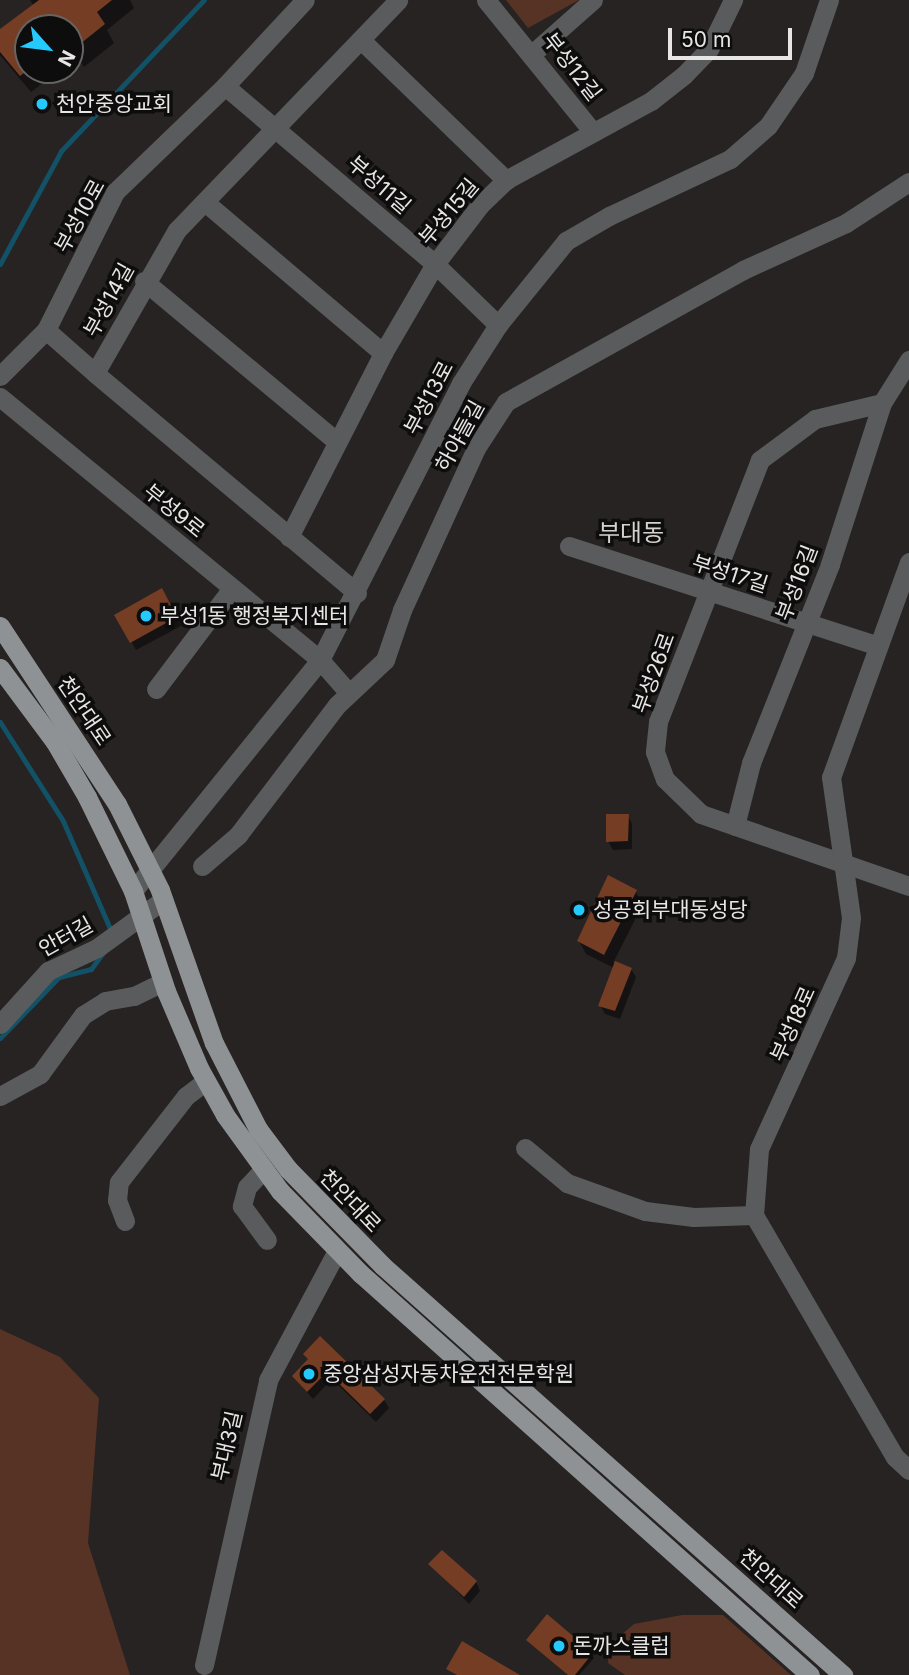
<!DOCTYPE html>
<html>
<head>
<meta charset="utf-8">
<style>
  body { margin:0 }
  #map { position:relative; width:909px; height:1675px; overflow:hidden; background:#262322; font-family:Inter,"Noto Sans KR",sans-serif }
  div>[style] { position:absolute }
  .green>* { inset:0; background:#573325 }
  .shadow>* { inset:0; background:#0007 }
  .stream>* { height:5px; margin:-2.5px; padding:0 2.5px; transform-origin:2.5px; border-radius:2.5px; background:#125166 }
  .building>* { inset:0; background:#763d25 }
  .minor>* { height:19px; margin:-9.5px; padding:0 9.5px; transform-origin:9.5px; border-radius:9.5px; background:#5a5b5c }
  .primary>* { height:19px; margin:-9.5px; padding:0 9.5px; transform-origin:9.5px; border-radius:9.5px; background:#8f9294 }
  .dots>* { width:19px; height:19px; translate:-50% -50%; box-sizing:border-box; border:4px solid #0e0d0d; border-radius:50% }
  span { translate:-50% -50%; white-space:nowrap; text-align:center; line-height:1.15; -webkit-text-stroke:7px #0e0d0d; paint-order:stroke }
  .street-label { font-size:21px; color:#e8e6e5 }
  .poi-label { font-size:21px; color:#e8e6e5 }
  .left { translate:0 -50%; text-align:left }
  .quarter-label { font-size:24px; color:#d5d1cf }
  .north { position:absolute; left:14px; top:14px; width:70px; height:70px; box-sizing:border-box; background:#0e0d0d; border:2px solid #656463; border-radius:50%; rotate:118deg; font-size:19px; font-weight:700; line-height:28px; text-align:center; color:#e8e6e5 }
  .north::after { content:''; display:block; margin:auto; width:24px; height:32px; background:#24c9fe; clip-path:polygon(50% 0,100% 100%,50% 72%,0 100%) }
  .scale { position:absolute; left:668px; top:28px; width:124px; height:32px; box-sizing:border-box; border:4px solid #e8e6e5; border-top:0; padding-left:9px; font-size:21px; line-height:24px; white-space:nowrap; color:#e8e6e5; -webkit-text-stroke:5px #0e0d0d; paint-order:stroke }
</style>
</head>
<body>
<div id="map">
  <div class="green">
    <div style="clip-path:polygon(506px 0,579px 0,528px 28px)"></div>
    <div style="clip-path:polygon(0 1329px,60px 1357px,99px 1398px,88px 1543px,130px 1675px,0 1675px)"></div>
    <div style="clip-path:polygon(682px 1615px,723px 1615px,791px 1675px,625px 1675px,608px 1663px,609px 1645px,634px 1624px)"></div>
  </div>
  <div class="shadow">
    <div style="clip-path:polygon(30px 0,130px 0,134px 8px,107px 30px,114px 43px,84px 67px,77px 57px,70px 62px,70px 28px,28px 28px,28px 70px,60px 70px,31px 92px,0 55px,0 31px,34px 6px)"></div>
    <div style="clip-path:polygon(162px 591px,181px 626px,136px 650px,117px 616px)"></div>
    <div style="clip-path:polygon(628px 815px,632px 824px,632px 849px,613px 850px,608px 841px)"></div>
    <div style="clip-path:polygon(635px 891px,643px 904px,613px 963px,631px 969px,636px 977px,620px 1019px,605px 1014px,600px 1005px,614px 968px,586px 954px,579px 941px)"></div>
    <div style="clip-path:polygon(309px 1361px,384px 1400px,389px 1408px,376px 1422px,332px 1379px,313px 1399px,294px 1377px)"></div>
    <div style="clip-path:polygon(431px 1564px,476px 1582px,480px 1591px,469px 1604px)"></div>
    <div style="clip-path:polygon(528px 1640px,591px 1654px,594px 1658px,579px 1675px,568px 1675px)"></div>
  </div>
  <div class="stream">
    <div style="left:0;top:264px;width:128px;rotate:-61.6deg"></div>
    <div style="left:61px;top:151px;width:208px;rotate:-46.6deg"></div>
    <div style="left:0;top:722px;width:117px;rotate:57.5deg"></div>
    <div style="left:63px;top:821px;width:122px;rotate:66.4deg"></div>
    <div style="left:0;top:1038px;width:85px;rotate:-46deg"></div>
    <div style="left:59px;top:977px;width:33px;rotate:-14deg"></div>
    <div style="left:91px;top:969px;width:26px;rotate:-54deg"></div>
  </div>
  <div class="building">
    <div style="clip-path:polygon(39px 0,112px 0,97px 12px,105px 24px,70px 52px,70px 28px,28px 28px,28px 70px,20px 76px,0 52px,0 29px)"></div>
    <div style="clip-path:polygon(162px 588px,177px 617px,130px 643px,114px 615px)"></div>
    <div style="clip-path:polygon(606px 814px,629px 814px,628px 841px,606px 842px)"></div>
    <div style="clip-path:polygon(608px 875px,637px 890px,604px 955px,577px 941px)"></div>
    <div style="clip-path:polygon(615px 961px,632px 968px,615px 1011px,598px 1006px)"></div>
    <div style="clip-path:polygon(320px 1336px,385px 1399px,370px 1414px,327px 1372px,307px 1392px,292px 1376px,308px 1359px,303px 1354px)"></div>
    <div style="clip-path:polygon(442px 1550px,477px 1581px,464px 1597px,428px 1564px)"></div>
    <div style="clip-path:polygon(547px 1614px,593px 1653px,575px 1675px,568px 1675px,526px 1640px)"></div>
    <div style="clip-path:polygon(462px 1641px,520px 1675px,457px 1675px,446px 1669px)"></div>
  </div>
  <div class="minor">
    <div style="left:486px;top:0;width:170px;rotate:51deg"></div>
    <div style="left:361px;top:40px;width:202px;rotate:44deg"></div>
    <div style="left:533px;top:53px;width:80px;rotate:-41.5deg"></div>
    <div style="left:225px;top:86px;width:275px;rotate:40.3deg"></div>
    <div style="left:435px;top:264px;width:88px;rotate:44.1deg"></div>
    <div style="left:206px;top:203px;width:232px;rotate:40.3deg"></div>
    <div style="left:144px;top:281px;width:250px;rotate:39.8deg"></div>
    <div style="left:46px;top:330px;width:65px;rotate:41.3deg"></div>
    <div style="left:0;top:376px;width:65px;rotate:-45deg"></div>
    <div style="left:46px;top:330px;width:154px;rotate:-63.4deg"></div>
    <div style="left:115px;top:192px;width:153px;rotate:-43.9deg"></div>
    <div style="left:225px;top:86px;width:117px;rotate:-47.1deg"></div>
    <div style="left:0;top:397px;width:414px;rotate:39.4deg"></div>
    <div style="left:320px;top:660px;width:43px;rotate:48.8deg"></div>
    <div style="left:882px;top:403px;width:69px;rotate:166.6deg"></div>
    <div style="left:815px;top:419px;width:69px;rotate:143.3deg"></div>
    <div style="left:760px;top:460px;width:281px;rotate:111.3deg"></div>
    <div style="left:658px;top:722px;width:30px;rotate:96deg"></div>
    <div style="left:655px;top:752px;width:29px;rotate:70deg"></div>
    <div style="left:665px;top:779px;width:50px;rotate:44.2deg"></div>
    <div style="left:701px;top:814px;width:220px;rotate:19.1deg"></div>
    <div style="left:289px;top:537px;width:207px;rotate:-62.9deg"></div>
    <div style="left:383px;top:353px;width:103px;rotate:-59.7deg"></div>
    <div style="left:435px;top:264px;width:74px;rotate:-52.7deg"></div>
    <div style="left:480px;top:205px;width:36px;rotate:-44deg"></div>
    <div style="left:506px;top:180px;width:165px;rotate:-28.6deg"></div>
    <div style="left:651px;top:101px;width:42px;rotate:-38.2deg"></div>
    <div style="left:684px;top:75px;width:36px;rotate:-46deg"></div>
    <div style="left:709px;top:49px;width:55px;rotate:-63.9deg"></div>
    <div style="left:569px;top:546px;width:325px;rotate:17.9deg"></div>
    <div style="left:909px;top:562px;width:229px;rotate:109.9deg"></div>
    <div style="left:831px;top:777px;width:142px;rotate:81.9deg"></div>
    <div style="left:851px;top:918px;width:40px;rotate:97.1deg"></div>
    <div style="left:846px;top:958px;width:210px;rotate:114.5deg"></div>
    <div style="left:759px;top:1149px;width:66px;rotate:94.3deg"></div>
    <div style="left:754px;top:1215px;width:280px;rotate:59.8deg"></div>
    <div style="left:895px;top:1457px;width:19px;rotate:43deg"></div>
    <div style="left:357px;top:593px;width:342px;rotate:-140deg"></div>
    <div style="left:95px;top:373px;width:165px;rotate:-60.2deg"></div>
    <div style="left:177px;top:230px;width:319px;rotate:-46.1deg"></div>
    <div style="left:156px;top:689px;width:126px;rotate:-53deg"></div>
    <div style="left:735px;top:826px;width:65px;rotate:-75.7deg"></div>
    <div style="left:751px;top:763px;width:214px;rotate:-68.3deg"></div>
    <div style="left:830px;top:564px;width:169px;rotate:-72.1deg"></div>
    <div style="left:882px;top:403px;width:51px;rotate:-57.9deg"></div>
    <div style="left:202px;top:866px;width:48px;rotate:-40.7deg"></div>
    <div style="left:238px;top:835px;width:163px;rotate:-52.7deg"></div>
    <div style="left:337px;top:705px;width:66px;rotate:-43.2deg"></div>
    <div style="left:385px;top:660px;width:53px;rotate:-71.2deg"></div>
    <div style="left:402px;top:610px;width:178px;rotate:-65.4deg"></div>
    <div style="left:476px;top:448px;width:55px;rotate:-56.9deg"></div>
    <div style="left:506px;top:402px;width:271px;rotate:-29.1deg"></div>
    <div style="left:743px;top:270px;width:113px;rotate:-24.5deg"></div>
    <div style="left:846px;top:223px;width:75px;rotate:-33.1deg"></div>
    <div style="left:133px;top:891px;width:297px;rotate:-51deg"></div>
    <div style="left:320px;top:660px;width:311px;rotate:-63deg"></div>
    <div style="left:461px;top:383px;width:69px;rotate:-57.5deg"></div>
    <div style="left:498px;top:325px;width:108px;rotate:-51deg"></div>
    <div style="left:566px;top:241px;width:50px;rotate:-30.2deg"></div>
    <div style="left:609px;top:216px;width:134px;rotate:-25.2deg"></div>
    <div style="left:730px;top:159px;width:50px;rotate:-41deg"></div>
    <div style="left:768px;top:126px;width:64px;rotate:-55.8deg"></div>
    <div style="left:804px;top:73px;width:77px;rotate:-71.1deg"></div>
    <div style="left:0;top:1024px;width:72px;rotate:-47.8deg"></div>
    <div style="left:48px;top:971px;width:54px;rotate:-25.1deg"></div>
    <div style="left:97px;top:948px;width:82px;rotate:-36deg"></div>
    <div style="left:0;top:1096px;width:46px;rotate:-28.8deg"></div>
    <div style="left:40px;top:1074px;width:73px;rotate:-53.9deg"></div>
    <div style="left:83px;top:1015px;width:26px;rotate:-32deg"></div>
    <div style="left:105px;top:1001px;width:29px;rotate:-10deg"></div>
    <div style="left:134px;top:996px;width:32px;rotate:-26deg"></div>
    <div style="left:525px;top:1148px;width:55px;rotate:39.8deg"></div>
    <div style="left:567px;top:1183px;width:83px;rotate:19.7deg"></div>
    <div style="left:645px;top:1211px;width:49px;rotate:7deg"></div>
    <div style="left:694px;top:1217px;width:60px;rotate:-1.9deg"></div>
    <div style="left:263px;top:1170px;width:23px;rotate:133deg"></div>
    <div style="left:247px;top:1187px;width:20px;rotate:105deg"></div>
    <div style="left:242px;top:1206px;width:42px;rotate:53.7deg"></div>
    <div style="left:125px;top:1221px;width:22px;rotate:-111deg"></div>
    <div style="left:117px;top:1200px;width:18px;rotate:-84deg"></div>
    <div style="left:119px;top:1182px;width:109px;rotate:-52.1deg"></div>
    <div style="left:186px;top:1096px;width:25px;rotate:-37deg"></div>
    <div style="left:204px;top:1665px;width:292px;rotate:-77.3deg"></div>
    <div style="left:268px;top:1380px;width:146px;rotate:-61.9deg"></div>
  </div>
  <div class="primary">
    <div style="left:0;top:626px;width:213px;rotate:56.7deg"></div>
    <div style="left:117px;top:804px;width:96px;rotate:63.4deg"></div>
    <div style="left:160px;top:890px;width:162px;rotate:70.6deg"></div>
    <div style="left:214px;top:1043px;width:97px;rotate:62.9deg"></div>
    <div style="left:258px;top:1129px;width:50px;rotate:53.1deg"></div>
    <div style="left:288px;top:1169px;width:136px;rotate:45.6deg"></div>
    <div style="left:383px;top:1266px;width:616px;rotate:41.64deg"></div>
    <div style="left:0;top:668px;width:92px;rotate:53.4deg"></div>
    <div style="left:55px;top:742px;width:64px;rotate:59.8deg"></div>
    <div style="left:87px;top:797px;width:105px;rotate:63.9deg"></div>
    <div style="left:133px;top:891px;width:105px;rotate:71.7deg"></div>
    <div style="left:166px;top:991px;width:84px;rotate:66.8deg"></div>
    <div style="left:199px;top:1068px;width:54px;rotate:61deg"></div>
    <div style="left:225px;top:1115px;width:94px;rotate:54.1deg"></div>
    <div style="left:280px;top:1191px;width:116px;rotate:45.7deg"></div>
    <div style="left:361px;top:1274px;width:602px;rotate:41.77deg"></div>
  </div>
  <div class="dots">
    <div style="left:42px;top:104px;background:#24c9fe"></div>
    <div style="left:146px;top:616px;background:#24c9fe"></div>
    <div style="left:579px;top:910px;background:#24c9fe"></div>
    <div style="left:309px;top:1374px;background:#24c9fe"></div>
    <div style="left:559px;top:1646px;background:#24c9fe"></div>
  </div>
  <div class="street-label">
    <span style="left:572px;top:67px;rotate:52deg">부성12길</span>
    <span style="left:379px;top:185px;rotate:41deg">부성11길</span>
    <span style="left:449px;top:212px;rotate:-50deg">부성15길</span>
    <span style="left:80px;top:216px;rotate:-61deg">부성10로</span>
    <span style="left:109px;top:300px;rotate:-61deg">부성14길</span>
    <span style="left:429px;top:398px;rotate:-62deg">부성13로</span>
    <span style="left:460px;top:436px;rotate:-61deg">하야들길</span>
    <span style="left:174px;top:511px;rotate:39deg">부성9로</span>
    <span style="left:730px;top:574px;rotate:18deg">부성17길</span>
    <span style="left:797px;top:583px;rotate:-69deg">부성16길</span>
    <span style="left:654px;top:673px;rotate:-70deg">부성26로</span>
    <span style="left:84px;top:711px;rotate:56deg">천안대로</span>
    <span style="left:66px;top:937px;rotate:-29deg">안터길</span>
    <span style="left:793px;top:1024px;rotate:-66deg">부성18로</span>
    <span style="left:350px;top:1201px;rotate:46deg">천안대로</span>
    <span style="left:227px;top:1446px;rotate:-77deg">부대3길</span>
    <span style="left:771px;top:1579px;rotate:42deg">천안대로</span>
  </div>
  <div class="poi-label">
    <span class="left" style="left:56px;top:104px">천안중앙교회</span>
    <span class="left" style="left:160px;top:616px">부성1동 행정복지센터</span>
    <span class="left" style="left:593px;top:910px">성공회부대동성당</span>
    <span class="left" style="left:323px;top:1374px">중앙삼성자동차운전전문학원</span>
    <span class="left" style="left:573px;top:1646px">돈까스클럽</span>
  </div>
  <div class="quarter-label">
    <span style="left:631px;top:533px">부대동</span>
  </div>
  <div class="north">N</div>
  <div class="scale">50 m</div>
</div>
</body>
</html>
